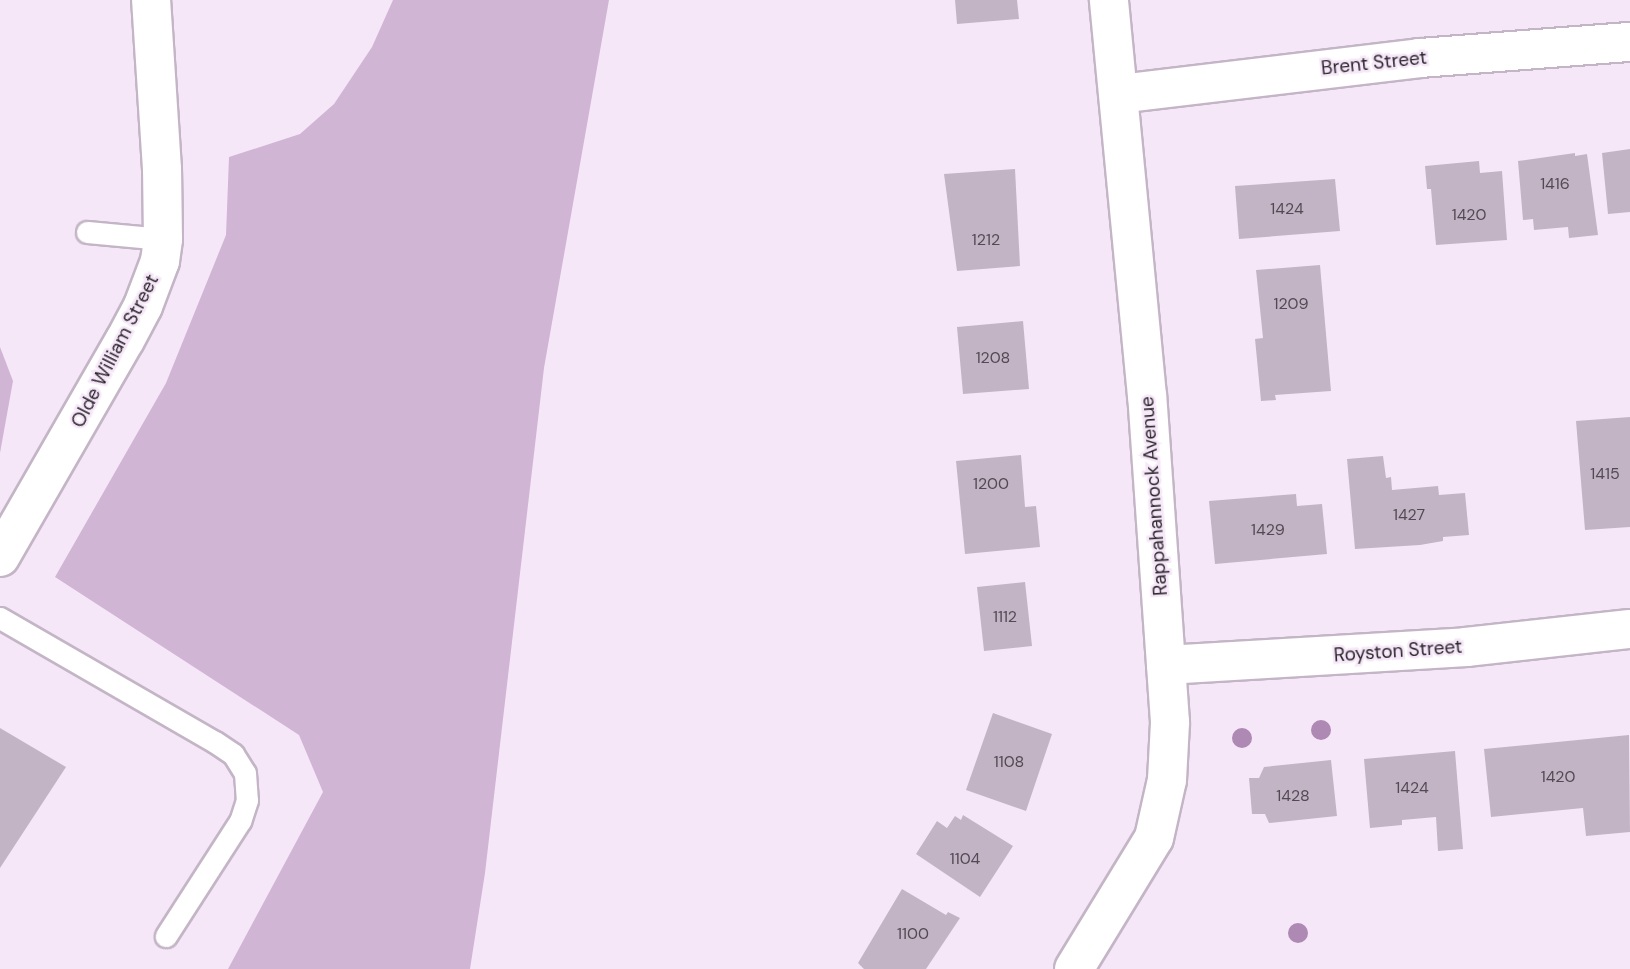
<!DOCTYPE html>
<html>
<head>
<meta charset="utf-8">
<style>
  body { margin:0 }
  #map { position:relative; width:1630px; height:969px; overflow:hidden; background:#f6e7f8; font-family:"DM Sans",sans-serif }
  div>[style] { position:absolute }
  .green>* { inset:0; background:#d0b5d5 }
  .building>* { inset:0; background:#c3b4c5 }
  .roads { filter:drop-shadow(2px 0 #c4b5c6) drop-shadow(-2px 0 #c4b5c6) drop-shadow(0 2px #c4b5c6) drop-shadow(0 -2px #c4b5c6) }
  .lane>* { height:21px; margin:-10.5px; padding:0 10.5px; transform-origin:10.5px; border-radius:10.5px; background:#fff }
  .street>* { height:38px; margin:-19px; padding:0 19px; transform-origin:19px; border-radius:19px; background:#fff }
  .trees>* { width:20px; height:20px; margin:-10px; border-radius:50%; background:#ad89b3 }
  span { translate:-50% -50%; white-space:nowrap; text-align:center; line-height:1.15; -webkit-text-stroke:5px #f6e7f8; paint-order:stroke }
  .number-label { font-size:16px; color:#524a53 }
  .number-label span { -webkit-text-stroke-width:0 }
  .street-label { font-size:19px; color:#2c262d }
</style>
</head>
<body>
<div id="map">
  <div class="green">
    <div style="clip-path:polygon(393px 0,609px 0,544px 368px,485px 873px,470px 969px,228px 969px,323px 792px,299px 735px,55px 577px,166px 383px,226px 235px,229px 157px,300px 134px,334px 104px,372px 47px)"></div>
    <div style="clip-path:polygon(0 347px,13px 381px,0 453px)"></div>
  </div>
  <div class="building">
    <div style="clip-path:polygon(955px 0,1017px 0,1019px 19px,957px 24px)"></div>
    <div style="clip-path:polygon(1630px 149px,1630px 212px,1608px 214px,1602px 153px)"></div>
    <div style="clip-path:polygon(1575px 153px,1575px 156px,1587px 154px,1598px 235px,1569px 238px,1568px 227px,1534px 230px,1533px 219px,1523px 220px,1518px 161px)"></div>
    <div style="clip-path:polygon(1479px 161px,1480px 173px,1502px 171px,1507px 240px,1436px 245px,1431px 189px,1427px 189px,1425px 166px)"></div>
    <div style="clip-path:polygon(1015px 169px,1020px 266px,957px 271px,944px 174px)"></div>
    <div style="clip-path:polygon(1335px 179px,1340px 231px,1239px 239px,1235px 186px)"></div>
    <div style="clip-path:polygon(1320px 265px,1331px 391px,1275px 395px,1276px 400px,1261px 401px,1255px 339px,1263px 338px,1256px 270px)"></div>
    <div style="clip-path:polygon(1023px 321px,1029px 389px,963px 394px,957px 327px)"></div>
    <div style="clip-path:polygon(1630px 417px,1630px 527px,1585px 530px,1576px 421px)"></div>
    <div style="clip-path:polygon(1021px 455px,1025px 507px,1036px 506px,1040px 547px,965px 554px,956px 461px)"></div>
    <div style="clip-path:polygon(1383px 456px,1386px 478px,1391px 477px,1392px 490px,1438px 486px,1439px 495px,1465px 493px,1469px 535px,1443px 537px,1443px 541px,1420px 545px,1355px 549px,1347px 459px)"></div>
    <div style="clip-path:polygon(1296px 494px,1297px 506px,1322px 504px,1327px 554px,1215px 564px,1209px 501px)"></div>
    <div style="clip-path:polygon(1025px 582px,1032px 646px,984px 651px,977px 587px)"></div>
    <div style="clip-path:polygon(993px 713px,1052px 734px,1026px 811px,966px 790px)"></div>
    <div style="clip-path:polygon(0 728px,66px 767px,0 868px)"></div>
    <div style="clip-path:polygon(1629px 735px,1630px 832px,1586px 836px,1583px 808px,1491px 817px,1484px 749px)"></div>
    <div style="clip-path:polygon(1455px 751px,1463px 849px,1438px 851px,1436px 817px,1402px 820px,1402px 825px,1370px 828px,1364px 759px)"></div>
    <div style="clip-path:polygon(1331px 760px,1337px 816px,1269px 823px,1265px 814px,1252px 814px,1249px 778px,1259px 778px,1264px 767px)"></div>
    <div style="clip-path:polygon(963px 815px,1013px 846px,980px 897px,916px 854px,937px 821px,947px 828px,955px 816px,961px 820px)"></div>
    <div style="clip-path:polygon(902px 889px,946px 915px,948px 912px,960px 918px,926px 969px,864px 969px,858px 963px)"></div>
  </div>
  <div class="roads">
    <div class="lane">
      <div style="left:87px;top:232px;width:76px;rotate:5.3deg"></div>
      <div style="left:0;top:618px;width:248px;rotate:30deg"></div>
      <div style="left:215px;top:742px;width:22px;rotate:34deg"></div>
      <div style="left:233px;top:754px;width:22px;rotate:58deg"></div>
      <div style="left:245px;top:773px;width:27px;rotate:86deg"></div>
      <div style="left:247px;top:800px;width:22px;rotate:108deg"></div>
      <div style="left:240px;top:821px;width:137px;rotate:122.8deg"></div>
    </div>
    <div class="street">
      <div style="left:1119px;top:94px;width:303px;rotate:-6.8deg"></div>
      <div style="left:1420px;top:58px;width:211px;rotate:-4.4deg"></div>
      <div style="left:0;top:557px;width:250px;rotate:-60.1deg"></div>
      <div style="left:125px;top:340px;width:38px;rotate:-62deg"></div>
      <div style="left:143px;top:306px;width:48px;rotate:-69.3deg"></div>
      <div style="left:160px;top:261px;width:22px;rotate:-82deg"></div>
      <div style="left:163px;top:239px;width:70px;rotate:-90.8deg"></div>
      <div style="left:162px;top:169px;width:169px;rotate:-93.7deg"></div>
      <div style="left:1166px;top:665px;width:301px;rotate:-3.4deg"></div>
      <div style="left:1466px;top:647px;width:165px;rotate:-6.3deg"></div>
      <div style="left:1074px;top:969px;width:153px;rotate:-58.6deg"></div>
      <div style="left:1154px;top:838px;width:59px;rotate:-77.4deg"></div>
      <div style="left:1167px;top:780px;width:58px;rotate:-87deg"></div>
      <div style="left:1170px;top:722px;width:327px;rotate:-94deg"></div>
      <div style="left:1147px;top:396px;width:398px;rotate:-95.5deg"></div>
    </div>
  </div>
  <div class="trees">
    <div style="left:1321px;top:730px"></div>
    <div style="left:1242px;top:738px"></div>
    <div style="left:1298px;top:933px"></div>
  </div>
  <div class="number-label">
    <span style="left:1555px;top:184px">1416</span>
    <span style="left:1287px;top:209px">1424</span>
    <span style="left:1469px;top:215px">1420</span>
    <span style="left:986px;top:240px">1212</span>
    <span style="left:1291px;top:304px">1209</span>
    <span style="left:993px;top:358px">1208</span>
    <span style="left:1605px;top:474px">1415</span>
    <span style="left:991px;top:484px">1200</span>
    <span style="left:1409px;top:515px">1427</span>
    <span style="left:1268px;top:530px">1429</span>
    <span style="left:1005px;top:617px">1112</span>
    <span style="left:1009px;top:762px">1108</span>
    <span style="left:1558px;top:777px">1420</span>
    <span style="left:1412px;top:788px">1424</span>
    <span style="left:1293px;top:796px">1428</span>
    <span style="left:965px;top:859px">1104</span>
    <span style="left:913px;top:934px">1100</span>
  </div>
  <div class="street-label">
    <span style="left:1374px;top:63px;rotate:-6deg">Brent Street</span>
    <span style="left:115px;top:351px;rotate:-63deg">Olde William Street</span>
    <span style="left:1154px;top:496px;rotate:-94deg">Rappahannock Avenue</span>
    <span style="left:1398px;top:651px;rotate:-4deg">Royston Street</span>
  </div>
</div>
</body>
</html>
